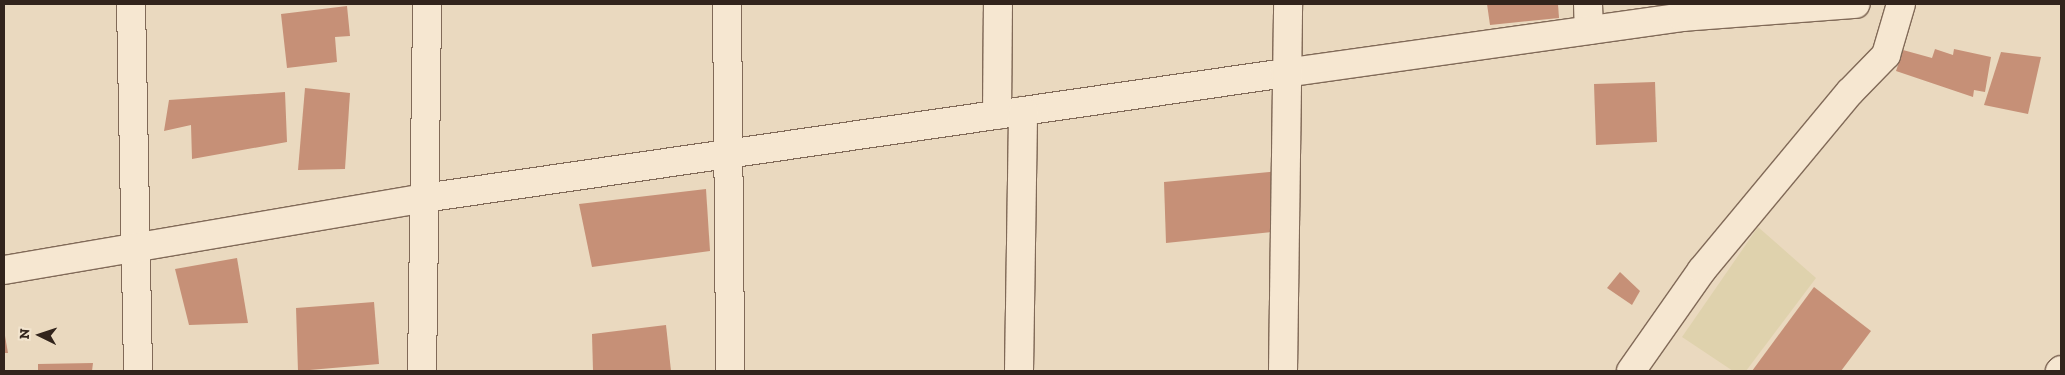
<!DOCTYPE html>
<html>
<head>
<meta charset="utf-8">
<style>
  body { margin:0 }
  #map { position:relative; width:2065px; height:375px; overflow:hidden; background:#ead9bf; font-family:"Zilla Slab",serif }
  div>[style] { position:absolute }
  .farmland>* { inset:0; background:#dfd2ad }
  .building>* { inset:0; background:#c69077 }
  .roads { filter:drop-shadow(1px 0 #816a58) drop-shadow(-1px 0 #816a58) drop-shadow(0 1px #816a58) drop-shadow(0 -1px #816a58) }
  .minor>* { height:28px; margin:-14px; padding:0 14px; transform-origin:14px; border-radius:14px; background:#f6e7d1 }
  span { translate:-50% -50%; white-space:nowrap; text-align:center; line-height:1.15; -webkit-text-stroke:5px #f2e4ce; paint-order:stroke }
  .frame { position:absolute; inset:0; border:5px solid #32241c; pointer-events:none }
  .north { position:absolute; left:15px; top:310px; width:50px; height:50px; -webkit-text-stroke:4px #f2e4ce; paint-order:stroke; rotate:274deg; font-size:14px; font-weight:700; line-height:20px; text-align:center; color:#32241c }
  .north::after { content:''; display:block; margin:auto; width:18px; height:22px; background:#32241c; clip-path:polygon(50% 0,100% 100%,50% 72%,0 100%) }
</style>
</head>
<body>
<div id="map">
  <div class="farmland">
    <div style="clip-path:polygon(1758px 227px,1816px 278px,1746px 371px,1733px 371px,1682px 337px)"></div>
  </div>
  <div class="building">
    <div style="clip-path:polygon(1487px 4px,1558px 4px,1559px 18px,1490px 25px)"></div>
    <div style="clip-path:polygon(347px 6px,350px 36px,335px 37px,337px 62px,287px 68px,281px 14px)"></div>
    <div style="clip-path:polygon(1935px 49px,1953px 55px,1954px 49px,1991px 57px,1985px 92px,1974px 90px,1973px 97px,1896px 71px,1903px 50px,1932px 58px)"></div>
    <div style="clip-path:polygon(2001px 52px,2041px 57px,2028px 114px,1984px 105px)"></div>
    <div style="clip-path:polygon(1655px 82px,1657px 142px,1596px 145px,1594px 84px)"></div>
    <div style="clip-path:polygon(305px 88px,350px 93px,345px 169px,298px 170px)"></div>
    <div style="clip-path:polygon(285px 92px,287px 142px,192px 159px,191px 125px,164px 131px,169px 100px)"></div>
    <div style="clip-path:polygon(1279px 171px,1282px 231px,1166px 243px,1164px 182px)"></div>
    <div style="clip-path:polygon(706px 189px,710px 251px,592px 267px,579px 204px)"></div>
    <div style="clip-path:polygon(237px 258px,248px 323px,189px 325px,175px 269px)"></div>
    <div style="clip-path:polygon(1620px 272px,1640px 291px,1632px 305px,1607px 288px)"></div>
    <div style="clip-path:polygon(1814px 287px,1871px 331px,1841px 371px,1752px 371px)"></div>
    <div style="clip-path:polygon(374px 302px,379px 364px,298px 371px,296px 308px)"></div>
    <div style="clip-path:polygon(666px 325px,671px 371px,593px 371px,592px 334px)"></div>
    <div style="clip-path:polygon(4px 330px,8px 353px,4px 353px)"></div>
    <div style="clip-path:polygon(93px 363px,92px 371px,38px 371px,38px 364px)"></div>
  </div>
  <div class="roads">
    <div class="minor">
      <div style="left:131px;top:4px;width:367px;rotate:88.9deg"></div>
      <div style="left:727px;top:4px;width:367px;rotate:89.5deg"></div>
      <div style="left:1588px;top:4px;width:26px;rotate:88deg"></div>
      <div style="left:997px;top:115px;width:111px;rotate:-89.5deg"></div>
      <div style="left:4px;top:270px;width:426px;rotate:-9.7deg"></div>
      <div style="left:424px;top:198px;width:870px;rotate:-8.26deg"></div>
      <div style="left:1285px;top:73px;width:401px;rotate:-8deg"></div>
      <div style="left:1682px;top:17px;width:174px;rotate:-4.3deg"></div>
      <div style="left:422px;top:371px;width:367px;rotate:-89.2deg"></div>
      <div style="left:1019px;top:371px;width:260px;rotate:-89.1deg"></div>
      <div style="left:1283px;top:371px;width:367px;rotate:-89.2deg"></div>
      <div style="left:1631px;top:371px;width:123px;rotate:-54.9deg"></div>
      <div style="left:1702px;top:270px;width:231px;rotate:-50.3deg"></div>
      <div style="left:1850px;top:92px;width:52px;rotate:-45.8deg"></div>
      <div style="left:1886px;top:55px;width:53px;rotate:-73.6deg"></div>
      <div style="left:2060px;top:371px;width:1px;rotate:-45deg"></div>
    </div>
  </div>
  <div class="frame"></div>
  <div class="north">N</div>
</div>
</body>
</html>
